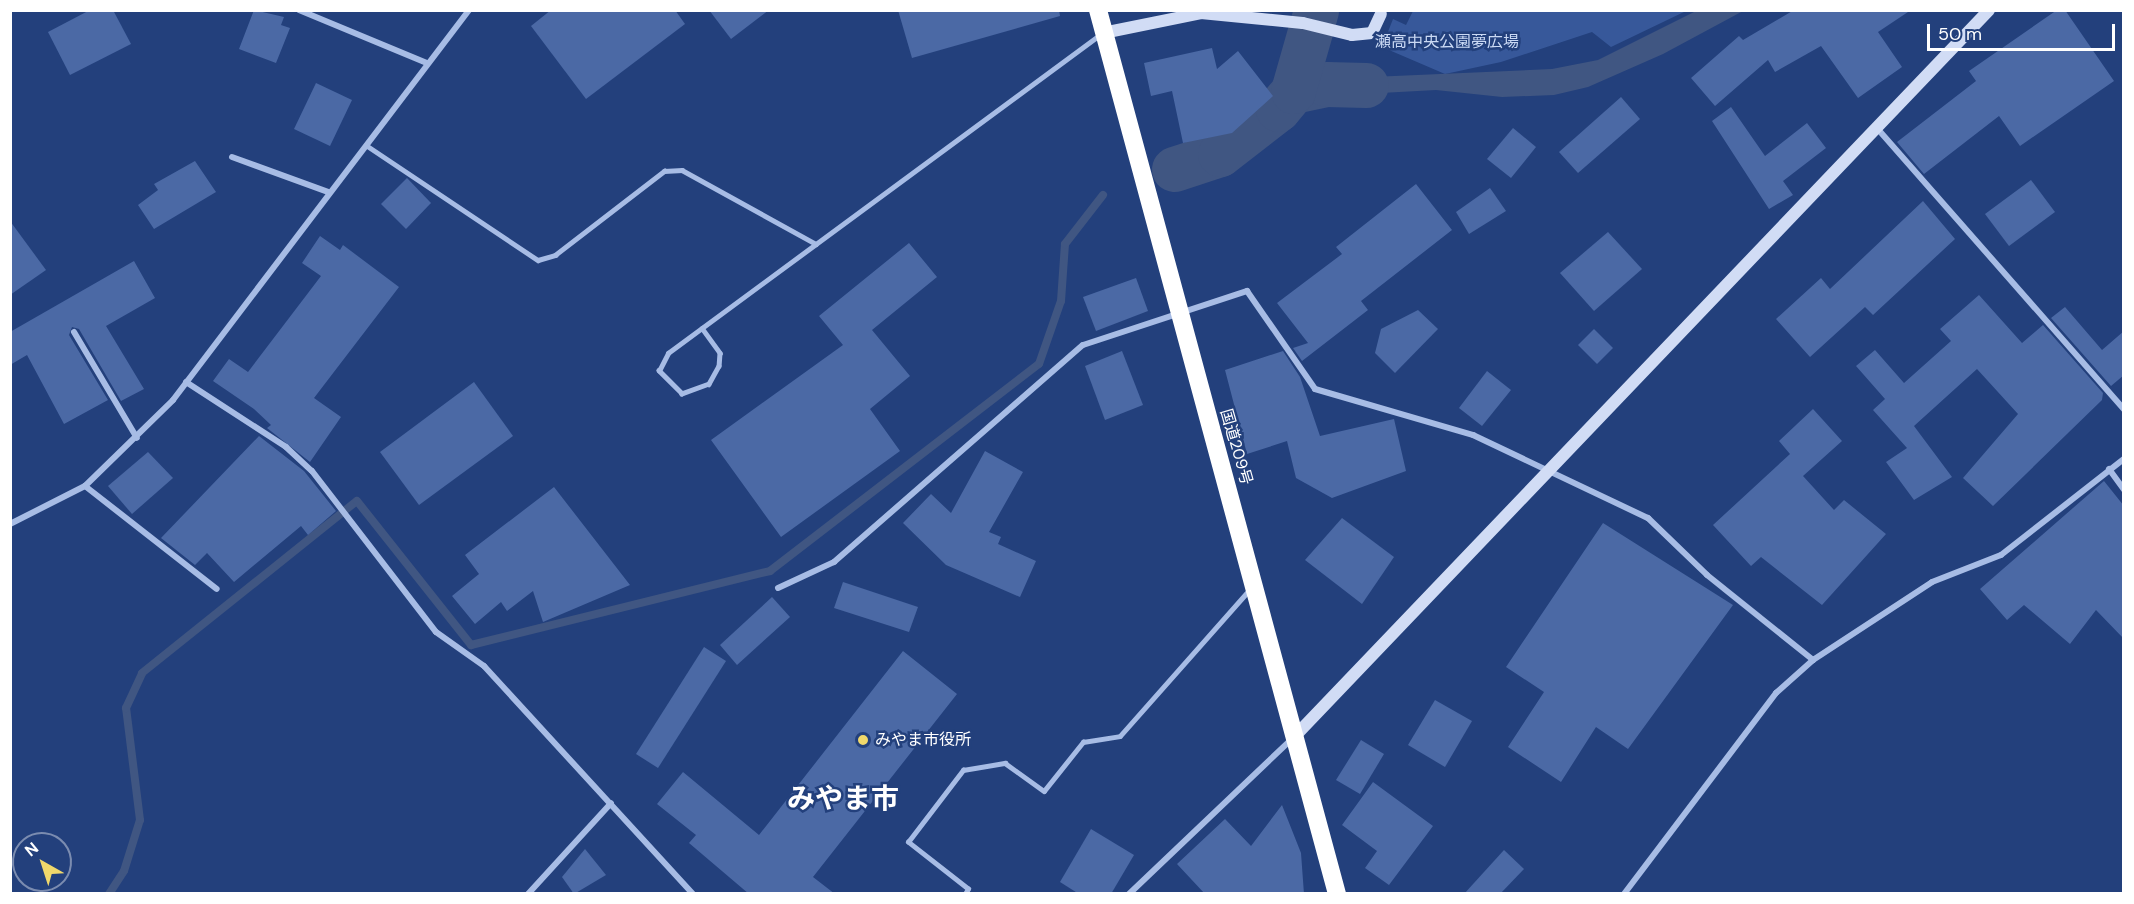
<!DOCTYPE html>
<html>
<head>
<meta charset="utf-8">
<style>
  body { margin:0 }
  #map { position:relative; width:2134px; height:904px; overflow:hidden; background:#23407c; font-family:"DM Sans","Noto Sans JP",sans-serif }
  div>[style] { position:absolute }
  .green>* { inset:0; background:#37589a }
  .water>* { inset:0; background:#405682 }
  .stream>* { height:8px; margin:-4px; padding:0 4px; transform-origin:4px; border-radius:4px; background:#405682 }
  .river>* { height:45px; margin:-22.5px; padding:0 22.5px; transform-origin:22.5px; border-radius:22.5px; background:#405682 }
  .building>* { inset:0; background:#4b69a5 }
  .lane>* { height:4.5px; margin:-2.25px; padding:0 2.25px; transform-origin:2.25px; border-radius:2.25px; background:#a7bce5 }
  .street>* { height:6px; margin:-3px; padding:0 3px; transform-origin:3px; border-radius:3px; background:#a7bce5 }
  .secondary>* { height:12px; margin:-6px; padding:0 6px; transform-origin:6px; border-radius:6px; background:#d1dcf5 }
  .highway>* { height:18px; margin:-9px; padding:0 9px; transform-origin:9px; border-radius:9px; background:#fff }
  .dots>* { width:16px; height:16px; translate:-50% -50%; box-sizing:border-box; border:3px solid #23407c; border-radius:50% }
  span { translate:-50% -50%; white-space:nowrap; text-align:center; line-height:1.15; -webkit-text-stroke:5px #23407c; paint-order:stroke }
  .park-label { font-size:16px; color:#cad9f4 }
  .street-label { font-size:16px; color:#fff }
  .poi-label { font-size:16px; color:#fff }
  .left { translate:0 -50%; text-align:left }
  .town-label { font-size:28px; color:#fff; font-weight:700 }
  .frame { position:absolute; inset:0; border:12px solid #fff; pointer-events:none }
  .north { position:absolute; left:12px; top:832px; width:60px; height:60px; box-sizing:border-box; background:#23407c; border:2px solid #7b8cb0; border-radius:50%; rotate:321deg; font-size:16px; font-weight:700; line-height:24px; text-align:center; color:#fff }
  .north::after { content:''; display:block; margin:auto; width:21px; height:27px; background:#f0d86b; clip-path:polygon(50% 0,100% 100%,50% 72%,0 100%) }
  .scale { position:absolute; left:1927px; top:24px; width:188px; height:27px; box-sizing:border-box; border:3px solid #fff; border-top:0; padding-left:8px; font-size:18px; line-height:21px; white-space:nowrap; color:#fff; -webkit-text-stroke:4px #23407c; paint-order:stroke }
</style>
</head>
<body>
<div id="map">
  <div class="green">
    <div style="clip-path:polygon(1413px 11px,1413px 10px,1686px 11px,1611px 47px,1592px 32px,1501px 62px,1445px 74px,1382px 47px,1393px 19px,1406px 25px)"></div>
  </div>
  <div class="water">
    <div style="clip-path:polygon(1696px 11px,1743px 11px,1663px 54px,1588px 87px,1554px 95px,1502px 97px,1436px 90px,1307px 97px,1303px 80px,1552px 69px,1598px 60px)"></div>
  </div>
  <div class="stream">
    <div style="left:109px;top:894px;width:27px;rotate:-57deg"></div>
    <div style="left:124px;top:871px;width:53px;rotate:-72.6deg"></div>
    <div style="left:140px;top:820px;width:113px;rotate:-97.1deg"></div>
    <div style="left:126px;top:708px;width:38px;rotate:-65deg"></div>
    <div style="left:142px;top:673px;width:275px;rotate:-38.7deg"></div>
    <div style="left:357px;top:501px;width:184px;rotate:51.6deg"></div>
    <div style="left:471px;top:645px;width:308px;rotate:-13.9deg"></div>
    <div style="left:770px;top:571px;width:339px;rotate:-37.6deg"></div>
    <div style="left:1039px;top:364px;width:67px;rotate:-70.8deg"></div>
    <div style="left:1061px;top:301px;width:57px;rotate:-86deg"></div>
    <div style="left:1065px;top:244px;width:62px;rotate:-52.2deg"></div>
  </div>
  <div class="river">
    <div style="left:1293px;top:91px;width:34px;rotate:-12deg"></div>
    <div style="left:1326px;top:84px;width:40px;rotate:1.4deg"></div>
    <div style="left:1174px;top:169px;width:48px;rotate:-18.1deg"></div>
    <div style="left:1220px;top:154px;width:73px;rotate:-37.8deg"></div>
    <div style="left:1278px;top:109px;width:23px;rotate:-50deg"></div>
    <div style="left:1293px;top:91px;width:84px;rotate:-74.1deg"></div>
  </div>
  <div class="building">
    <div style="clip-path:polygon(90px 10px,113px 10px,131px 44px,70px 75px,48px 32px)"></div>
    <div style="clip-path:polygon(254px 10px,284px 17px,281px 25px,290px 28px,276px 63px,239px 49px)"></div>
    <div style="clip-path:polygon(551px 10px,675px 10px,685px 24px,586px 99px,531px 26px)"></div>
    <div style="clip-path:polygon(709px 10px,769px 10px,731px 39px)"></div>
    <div style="clip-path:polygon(898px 10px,1059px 10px,1060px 16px,912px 58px)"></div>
    <div style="clip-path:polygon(1794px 10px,1911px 10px,1878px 32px,1902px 67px,1858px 98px,1821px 46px,1775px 72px,1768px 60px,1715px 106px,1691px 78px,1739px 36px,1743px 40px)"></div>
    <div style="clip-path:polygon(2057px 10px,2065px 10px,2114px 81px,2020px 146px,1999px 116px,1924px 174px,1897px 142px,1976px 81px,1969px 71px)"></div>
    <div style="clip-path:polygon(1212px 48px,1217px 69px,1238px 51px,1273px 96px,1232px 133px,1183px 143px,1172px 91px,1151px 96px,1144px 63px)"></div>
    <div style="clip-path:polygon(316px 83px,352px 100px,330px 146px,294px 129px)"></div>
    <div style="clip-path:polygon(1621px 97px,1640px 119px,1578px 173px,1559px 152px)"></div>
    <div style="clip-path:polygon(1731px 107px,1765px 156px,1807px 123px,1826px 148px,1783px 181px,1793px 195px,1769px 209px,1712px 121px)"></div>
    <div style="clip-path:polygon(1513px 128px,1536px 147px,1511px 178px,1487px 159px)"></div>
    <div style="clip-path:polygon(195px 161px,216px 192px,154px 229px,138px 205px,158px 190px,154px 184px)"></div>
    <div style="clip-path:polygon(407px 178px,431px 203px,406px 229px,381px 204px)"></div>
    <div style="clip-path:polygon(2031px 180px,2055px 212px,2009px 246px,1985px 214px)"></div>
    <div style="clip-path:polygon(1416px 184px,1452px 230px,1361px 301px,1368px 310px,1302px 361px,1293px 348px,1308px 343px,1277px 303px,1342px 254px,1336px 247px)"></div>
    <div style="clip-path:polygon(1490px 188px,1506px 211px,1469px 234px,1456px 212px)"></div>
    <div style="clip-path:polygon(1923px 201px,1955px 239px,1873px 315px,1865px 307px,1810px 357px,1776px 319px,1821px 278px,1830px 289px)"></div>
    <div style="clip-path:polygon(10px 221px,46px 270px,10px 295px)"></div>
    <div style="clip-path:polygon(1608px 232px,1642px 269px,1594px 311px,1560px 273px)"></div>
    <div style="clip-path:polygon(320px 236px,340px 250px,343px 245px,399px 287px,314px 398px,341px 417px,310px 462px,267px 428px,271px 425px,254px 409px,213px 381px,229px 359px,248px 372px,321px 276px,302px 263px)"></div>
    <div style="clip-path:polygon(909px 243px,937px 277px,872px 330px,910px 376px,870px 409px,900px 451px,781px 537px,711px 440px,843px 345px,819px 316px)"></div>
    <div style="clip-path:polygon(134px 261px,155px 298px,106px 326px,144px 389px,121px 401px,79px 329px,72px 327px,69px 335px,108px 400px,64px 424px,27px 355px,10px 365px,10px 332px)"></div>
    <div style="clip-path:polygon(1136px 278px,1148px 311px,1096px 331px,1083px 297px)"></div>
    <div style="clip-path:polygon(1979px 295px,2022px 343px,2043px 325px,2103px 393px,2102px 400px,1993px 506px,1963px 478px,2018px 414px,1977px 369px,1914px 426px,1952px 477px,1914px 500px,1886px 462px,1907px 448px,1873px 410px,1885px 399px,1856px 366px,1875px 350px,1904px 383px,1951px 341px,1940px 329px)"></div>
    <div style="clip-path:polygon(2065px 307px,2102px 350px,2124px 331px,2124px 375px,2111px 386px,2051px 318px)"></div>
    <div style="clip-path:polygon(1418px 310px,1438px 329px,1395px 373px,1375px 353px,1381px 329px)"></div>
    <div style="clip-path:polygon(1594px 329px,1613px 348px,1597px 364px,1578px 345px)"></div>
    <div style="clip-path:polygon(1122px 351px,1143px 405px,1105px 420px,1085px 366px)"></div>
    <div style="clip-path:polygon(1283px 351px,1300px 377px,1320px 436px,1394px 419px,1406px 471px,1332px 498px,1296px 478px,1287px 441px,1247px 454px,1225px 370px)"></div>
    <div style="clip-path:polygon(1487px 371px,1511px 390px,1482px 426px,1459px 408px)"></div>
    <div style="clip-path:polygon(474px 382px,513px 436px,419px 505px,380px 452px)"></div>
    <div style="clip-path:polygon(1813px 409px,1842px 441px,1803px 476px,1834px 510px,1844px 500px,1886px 534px,1822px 605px,1761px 557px,1751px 566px,1713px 525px,1790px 454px,1779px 441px)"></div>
    <div style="clip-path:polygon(259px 436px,304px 471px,336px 511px,308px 535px,301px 526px,234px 582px,207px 553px,195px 565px,161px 538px)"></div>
    <div style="clip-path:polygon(985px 451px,1023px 472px,989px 532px,1001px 537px,998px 544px,1036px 561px,1020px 597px,946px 565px,903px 523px,931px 494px,951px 513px)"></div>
    <div style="clip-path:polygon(148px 452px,173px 478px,132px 514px,108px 486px)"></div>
    <div style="clip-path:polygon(2104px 481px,2124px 506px,2124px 639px,2096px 610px,2070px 644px,2024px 605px,2007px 620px,1980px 589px)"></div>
    <div style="clip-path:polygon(554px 487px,630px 585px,543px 622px,533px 591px,507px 611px,501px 602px,475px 624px,452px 596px,479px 574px,465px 555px)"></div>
    <div style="clip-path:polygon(1342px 518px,1394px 557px,1362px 604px,1305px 560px)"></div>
    <div style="clip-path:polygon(1603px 523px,1733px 605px,1628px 749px,1596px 727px,1561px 782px,1508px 747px,1544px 692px,1506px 667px)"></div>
    <div style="clip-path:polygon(843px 582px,918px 607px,909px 632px,834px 608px)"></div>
    <div style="clip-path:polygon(772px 597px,790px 617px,737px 665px,720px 645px)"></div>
    <div style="clip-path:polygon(704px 647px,726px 661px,658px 768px,636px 754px)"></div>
    <div style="clip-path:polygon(903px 651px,957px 694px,813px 877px,835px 894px,749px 894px,689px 843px,696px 835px,657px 804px,683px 772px,759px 835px)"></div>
    <div style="clip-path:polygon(1435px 700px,1472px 721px,1445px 767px,1408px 745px)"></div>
    <div style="clip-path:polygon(1361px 740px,1384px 754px,1360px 794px,1336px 780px)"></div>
    <div style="clip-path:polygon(1373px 782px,1433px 826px,1389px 885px,1365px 868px,1377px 851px,1342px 825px)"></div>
    <div style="clip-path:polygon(1282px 805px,1301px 853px,1304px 894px,1205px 894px,1177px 864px,1225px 819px,1251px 846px)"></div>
    <div style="clip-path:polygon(1091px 829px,1134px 855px,1111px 894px,1079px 894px,1060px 882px)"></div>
    <div style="clip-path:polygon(585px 849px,606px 875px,574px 894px,562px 877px)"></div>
    <div style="clip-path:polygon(1504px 850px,1524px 869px,1500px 894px,1464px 894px)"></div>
  </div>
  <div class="lane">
    <div style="left:366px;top:145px;width:207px;rotate:33.8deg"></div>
    <div style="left:538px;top:260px;width:18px;rotate:-16deg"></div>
    <div style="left:555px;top:255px;width:138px;rotate:-37.6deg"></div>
    <div style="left:664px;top:171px;width:18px;rotate:-3deg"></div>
    <div style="left:682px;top:170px;width:153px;rotate:28.9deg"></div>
    <div style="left:702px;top:328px;width:31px;rotate:54deg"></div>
    <div style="left:720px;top:353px;width:13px;rotate:94deg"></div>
    <div style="left:719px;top:366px;width:21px;rotate:119deg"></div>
    <div style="left:709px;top:384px;width:29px;rotate:160deg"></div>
    <div style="left:682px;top:394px;width:33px;rotate:-135deg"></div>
    <div style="left:659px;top:371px;width:20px;rotate:-63deg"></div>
    <div style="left:668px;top:353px;width:538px;rotate:-36.38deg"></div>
    <div style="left:965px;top:894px;width:6px;rotate:-59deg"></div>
    <div style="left:968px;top:889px;width:76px;rotate:-141.9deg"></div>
    <div style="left:908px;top:842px;width:91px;rotate:-52.6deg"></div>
    <div style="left:963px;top:770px;width:43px;rotate:-9.5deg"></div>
    <div style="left:1005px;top:763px;width:48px;rotate:35.7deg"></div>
    <div style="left:1044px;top:791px;width:63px;rotate:-51.5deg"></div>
    <div style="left:1083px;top:742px;width:37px;rotate:-9deg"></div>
    <div style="left:1120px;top:736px;width:195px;rotate:-48.5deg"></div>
  </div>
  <div class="street">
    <div style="left:299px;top:10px;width:139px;rotate:22.5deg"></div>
    <div style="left:1876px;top:127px;width:376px;rotate:48.7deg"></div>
    <div style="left:232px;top:157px;width:102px;rotate:20deg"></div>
    <div style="left:74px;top:332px;width:123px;rotate:59.3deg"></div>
    <div style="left:186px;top:382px;width:119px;rotate:33deg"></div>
    <div style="left:286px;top:447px;width:35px;rotate:43deg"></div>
    <div style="left:312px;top:471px;width:203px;rotate:52.4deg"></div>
    <div style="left:436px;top:632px;width:59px;rotate:35.3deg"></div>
    <div style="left:484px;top:666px;width:309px;rotate:47.5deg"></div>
    <div style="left:2109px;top:469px;width:26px;rotate:54deg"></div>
    <div style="left:85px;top:486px;width:167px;rotate:38deg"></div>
    <div style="left:10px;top:524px;width:84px;rotate:-26.9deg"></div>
    <div style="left:85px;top:486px;width:123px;rotate:-44.3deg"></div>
    <div style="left:173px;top:400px;width:490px;rotate:-52.8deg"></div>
    <div style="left:778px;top:588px;width:62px;rotate:-24.9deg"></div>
    <div style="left:834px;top:562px;width:330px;rotate:-41.1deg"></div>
    <div style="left:1083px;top:345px;width:173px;rotate:-18.2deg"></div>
    <div style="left:1247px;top:291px;width:119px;rotate:55.2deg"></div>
    <div style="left:1315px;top:389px;width:165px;rotate:16.2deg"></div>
    <div style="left:1473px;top:435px;width:194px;rotate:25.4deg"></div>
    <div style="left:1648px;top:518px;width:82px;rotate:44deg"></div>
    <div style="left:1707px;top:575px;width:136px;rotate:38.7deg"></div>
    <div style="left:528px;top:894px;width:123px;rotate:-47.6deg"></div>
    <div style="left:1129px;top:894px;width:225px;rotate:-43.6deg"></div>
    <div style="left:1624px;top:894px;width:252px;rotate:-52.9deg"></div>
    <div style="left:1776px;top:693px;width:50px;rotate:-41.7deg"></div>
    <div style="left:1813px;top:660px;width:142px;rotate:-33.2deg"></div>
    <div style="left:1932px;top:582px;width:74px;rotate:-21.4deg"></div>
    <div style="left:2001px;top:555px;width:156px;rotate:-38deg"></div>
  </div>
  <div class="secondary">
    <div style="left:1103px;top:33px;width:100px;rotate:-11.5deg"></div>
    <div style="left:1201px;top:13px;width:102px;rotate:5.6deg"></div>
    <div style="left:1303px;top:23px;width:50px;rotate:13.8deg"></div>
    <div style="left:1352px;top:35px;width:20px;rotate:-6deg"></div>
    <div style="left:1372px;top:33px;width:21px;rotate:-65deg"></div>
    <div style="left:1296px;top:735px;width:1003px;rotate:-46.29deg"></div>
  </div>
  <div class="highway">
    <div style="left:1098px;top:10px;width:916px;rotate:74.87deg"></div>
  </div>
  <div class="dots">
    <div style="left:863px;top:740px;background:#f0d86b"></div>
  </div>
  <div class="park-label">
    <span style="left:1447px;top:42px">瀬高中央公園夢広場</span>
  </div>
  <div class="street-label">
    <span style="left:1236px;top:447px;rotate:74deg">国道209号</span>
  </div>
  <div class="poi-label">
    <span class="left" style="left:875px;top:740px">みやま市役所</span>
  </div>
  <div class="town-label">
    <span style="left:843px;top:799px">みやま市</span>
  </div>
  <div class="frame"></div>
  <div class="north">N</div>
  <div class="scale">50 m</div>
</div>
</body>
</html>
